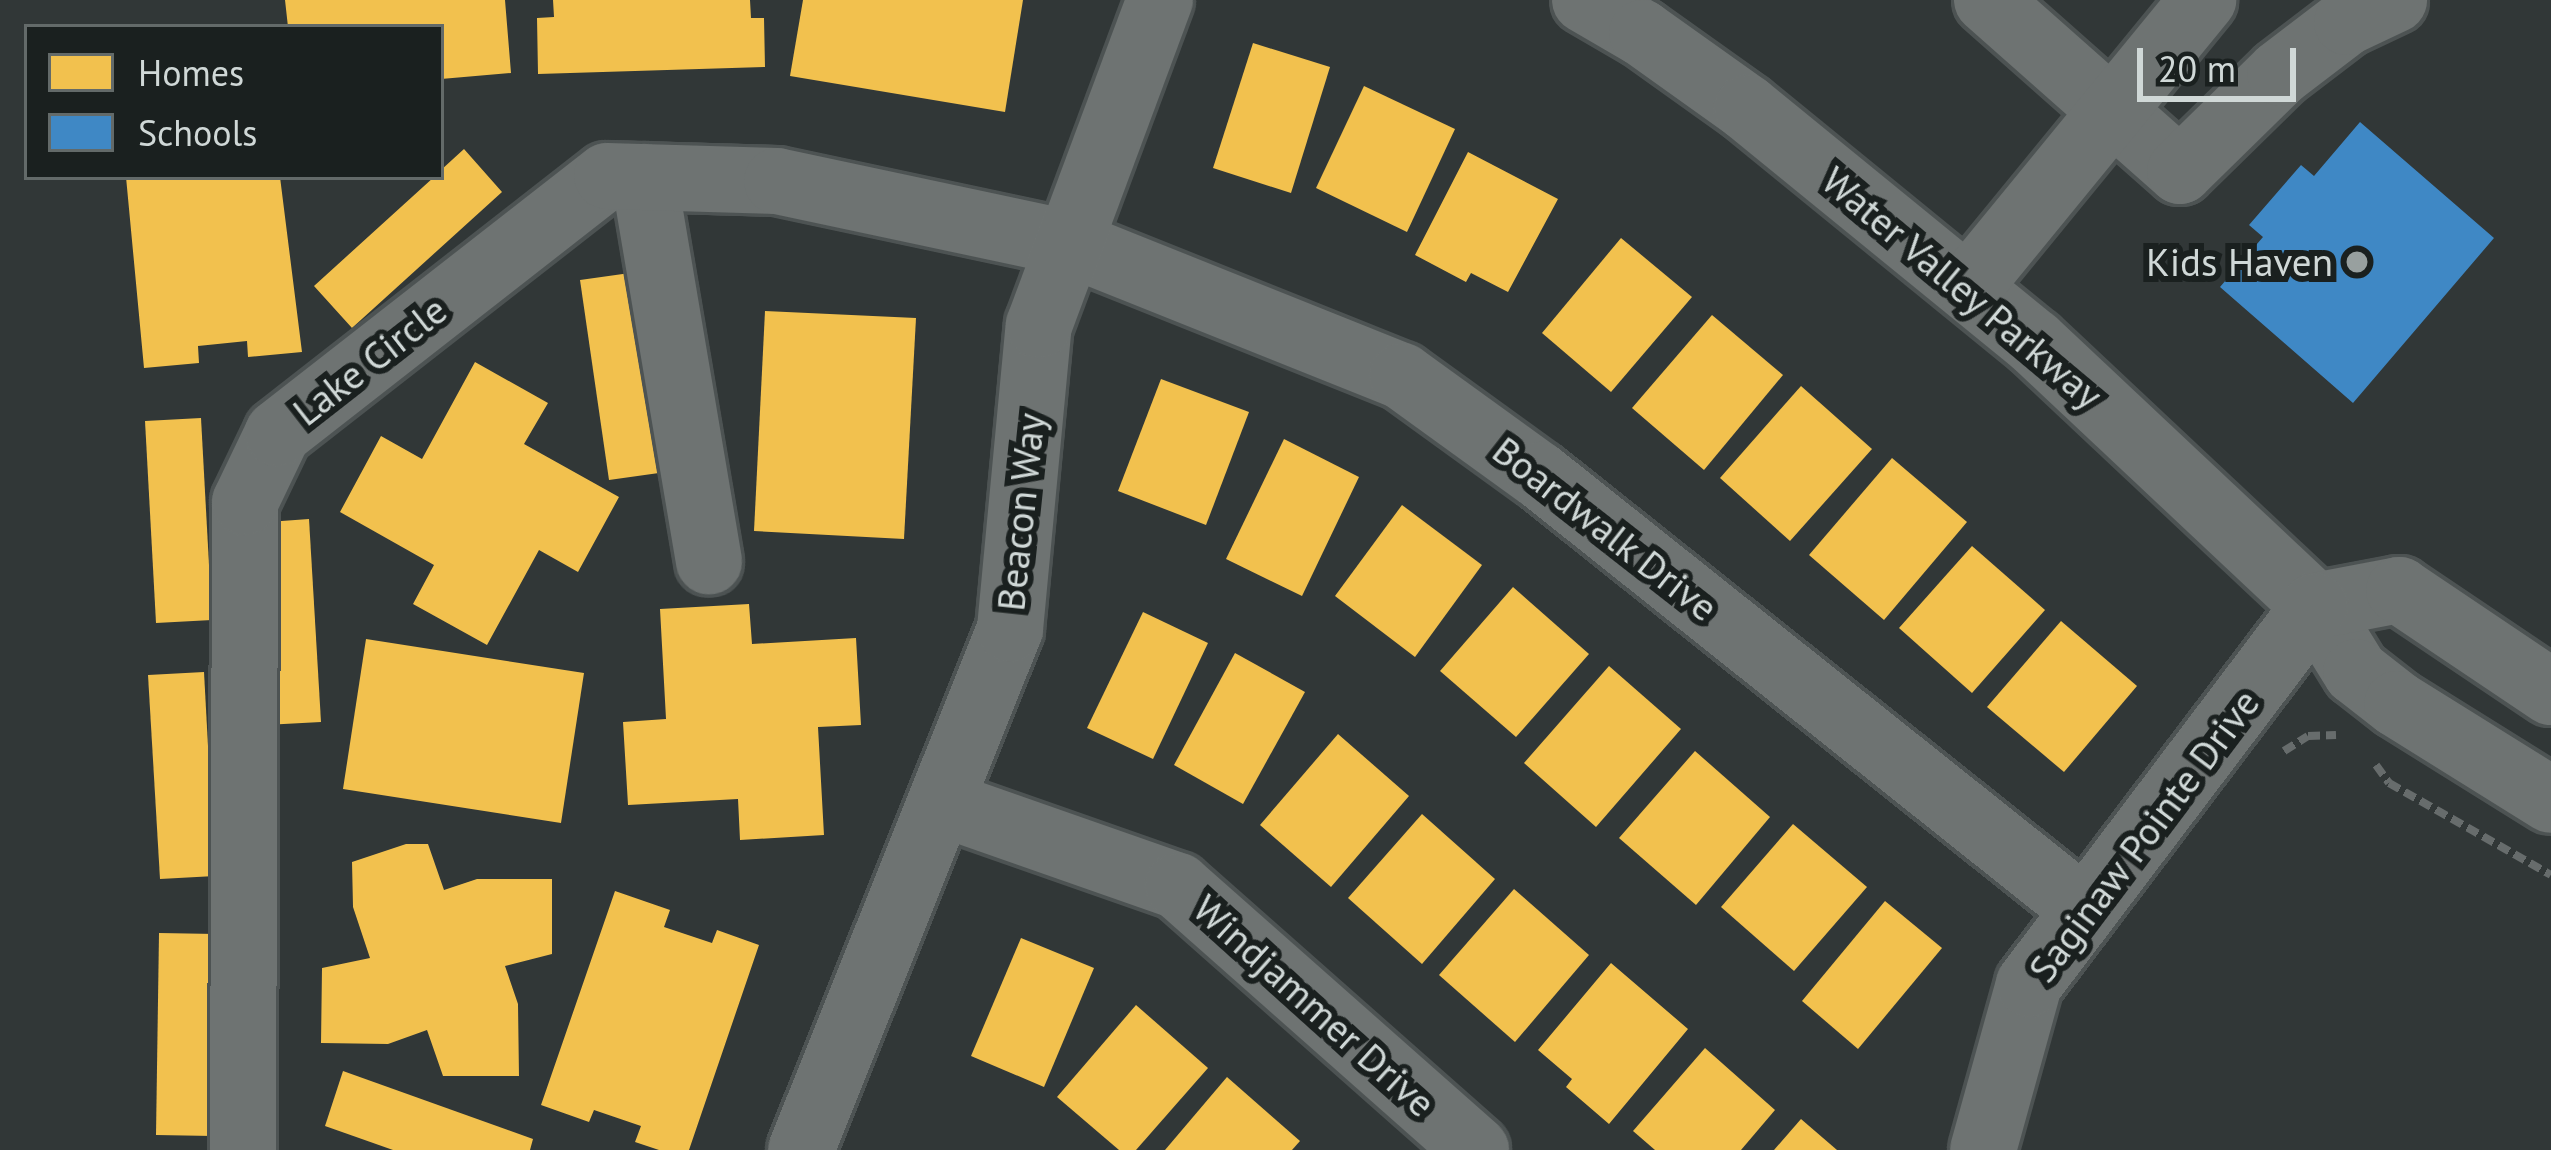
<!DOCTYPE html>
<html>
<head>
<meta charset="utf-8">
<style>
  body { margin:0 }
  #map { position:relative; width:2551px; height:1150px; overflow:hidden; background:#313737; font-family:"PT Sans",sans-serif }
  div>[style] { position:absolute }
  .homes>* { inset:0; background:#f2c14e }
  .schools>* { inset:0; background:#3f88c5 }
  .path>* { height:8px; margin-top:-4px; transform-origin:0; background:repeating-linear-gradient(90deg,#676c6c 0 12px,transparent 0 18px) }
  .roads { filter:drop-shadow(3px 0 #4d5353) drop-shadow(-3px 0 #4d5353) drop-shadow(0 3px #4d5353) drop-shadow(0 -3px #4d5353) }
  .minor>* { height:66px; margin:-33px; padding:0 33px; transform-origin:33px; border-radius:33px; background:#6e7372 }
  .dots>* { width:33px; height:33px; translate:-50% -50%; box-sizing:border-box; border:6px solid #1a201f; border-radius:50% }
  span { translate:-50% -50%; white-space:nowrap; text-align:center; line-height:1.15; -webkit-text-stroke:12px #1a201f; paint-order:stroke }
  .poi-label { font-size:39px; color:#d0d8d7 }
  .right { translate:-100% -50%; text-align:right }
  .street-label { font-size:39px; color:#d0d8d7 }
  .legend { position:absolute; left:24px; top:24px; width:420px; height:156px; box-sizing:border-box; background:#1a201f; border:3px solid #636a69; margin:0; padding:15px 21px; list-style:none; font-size:36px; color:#d0d8d7 }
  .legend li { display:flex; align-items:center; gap:24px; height:60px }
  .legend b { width:60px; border:3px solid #636a69 }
  .scale { position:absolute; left:2137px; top:48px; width:159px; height:54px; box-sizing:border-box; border:6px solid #d0d8d7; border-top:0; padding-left:15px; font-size:36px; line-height:42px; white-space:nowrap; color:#d0d8d7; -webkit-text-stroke:9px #1a201f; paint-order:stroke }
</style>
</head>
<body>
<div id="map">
  <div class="homes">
    <div style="clip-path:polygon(285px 0,505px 0,511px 73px,441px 79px,441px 27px,288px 27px)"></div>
    <div style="clip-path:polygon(553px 0,750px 0,751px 18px,764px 18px,765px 67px,538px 74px,537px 18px,554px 17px)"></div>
    <div style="clip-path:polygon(803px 0,1023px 0,1005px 112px,790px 76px)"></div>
    <div style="clip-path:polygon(1253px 43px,1330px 67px,1291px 193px,1213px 168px)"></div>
    <div style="clip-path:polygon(1364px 86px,1455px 129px,1407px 232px,1316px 188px)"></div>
    <div style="clip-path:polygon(464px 149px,502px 192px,352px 328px,314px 286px,434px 177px,441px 177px,441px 170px)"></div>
    <div style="clip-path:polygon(1468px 152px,1558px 199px,1508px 292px,1471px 273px,1466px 282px,1415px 255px)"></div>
    <div style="clip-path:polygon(126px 177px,280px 177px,302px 352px,248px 357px,247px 341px,198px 346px,199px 363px,144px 368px)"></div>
    <div style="clip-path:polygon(1621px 238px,1692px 297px,1611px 392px,1542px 333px)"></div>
    <div style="clip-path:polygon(637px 272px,666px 472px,609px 480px,580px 280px)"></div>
    <div style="clip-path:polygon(765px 311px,916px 318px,904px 539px,754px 531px)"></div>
    <div style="clip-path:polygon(1712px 315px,1783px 375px,1704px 470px,1632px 408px)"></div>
    <div style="clip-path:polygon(475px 362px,548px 403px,524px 444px,619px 497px,578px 572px,539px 550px,487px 645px,413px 604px,434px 565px,340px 512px,381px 436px,422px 459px)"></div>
    <div style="clip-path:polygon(1161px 379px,1249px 412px,1206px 525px,1118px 491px)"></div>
    <div style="clip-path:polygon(1801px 386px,1872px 449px,1790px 541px,1720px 478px)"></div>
    <div style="clip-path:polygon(201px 418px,212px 620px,156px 623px,145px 421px)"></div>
    <div style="clip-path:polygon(1284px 439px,1359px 477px,1302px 596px,1226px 559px)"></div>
    <div style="clip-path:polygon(1892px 458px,1967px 522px,1884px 620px,1809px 555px)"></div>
    <div style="clip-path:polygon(1402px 505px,1482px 565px,1415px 657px,1335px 596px)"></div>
    <div style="clip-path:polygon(309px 519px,321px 722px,265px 725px,253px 523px)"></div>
    <div style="clip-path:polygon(1972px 546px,2045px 610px,1972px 693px,1899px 628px)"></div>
    <div style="clip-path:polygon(1513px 587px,1589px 654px,1516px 737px,1440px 671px)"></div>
    <div style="clip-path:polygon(749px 604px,752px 644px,856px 638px,861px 725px,818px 727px,824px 835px,740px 840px,738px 799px,628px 805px,623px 722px,666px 719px,660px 609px)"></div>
    <div style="clip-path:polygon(1143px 612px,1208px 643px,1153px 759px,1087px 728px)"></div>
    <div style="clip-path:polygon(2061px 621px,2137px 686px,2064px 772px,1987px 707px)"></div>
    <div style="clip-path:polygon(366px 639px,584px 673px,561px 823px,343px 789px)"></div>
    <div style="clip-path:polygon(1235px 653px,1305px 692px,1243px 804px,1174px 765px)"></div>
    <div style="clip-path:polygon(1609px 666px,1681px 729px,1596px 827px,1524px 763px)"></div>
    <div style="clip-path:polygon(204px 672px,215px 876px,160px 879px,148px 675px)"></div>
    <div style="clip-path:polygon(1338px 734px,1409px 796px,1331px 887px,1260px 825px)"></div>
    <div style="clip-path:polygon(1695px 751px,1770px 817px,1696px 905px,1619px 838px)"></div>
    <div style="clip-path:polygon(1422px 814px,1495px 879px,1422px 964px,1348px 898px)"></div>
    <div style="clip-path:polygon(1793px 824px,1867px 887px,1794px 971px,1721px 907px)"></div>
    <div style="clip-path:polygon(406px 844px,428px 844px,444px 890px,477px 879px,552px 879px,552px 954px,505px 966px,518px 1004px,519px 1076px,443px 1076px,427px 1030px,388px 1044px,321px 1043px,322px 968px,370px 958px,353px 907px,352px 862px)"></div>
    <div style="clip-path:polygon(1514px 889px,1589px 955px,1515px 1042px,1439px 975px)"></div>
    <div style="clip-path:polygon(615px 891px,670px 910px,664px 927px,712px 943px,717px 930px,759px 945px,689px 1150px,659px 1150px,635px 1142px,641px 1126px,594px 1110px,589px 1122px,541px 1105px)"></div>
    <div style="clip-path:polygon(1885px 901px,1942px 948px,1858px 1049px,1802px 1001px)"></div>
    <div style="clip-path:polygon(159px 933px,216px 934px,213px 1136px,156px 1135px)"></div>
    <div style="clip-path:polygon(1021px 938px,1094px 968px,1044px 1087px,971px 1056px)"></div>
    <div style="clip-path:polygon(1611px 963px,1688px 1029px,1609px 1124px,1566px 1087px,1572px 1079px,1538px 1050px)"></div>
    <div style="clip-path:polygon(1136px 1005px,1208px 1068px,1136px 1150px,1119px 1150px,1057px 1097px)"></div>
    <div style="clip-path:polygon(1705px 1048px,1775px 1110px,1741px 1150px,1655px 1150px,1633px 1131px)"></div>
    <div style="clip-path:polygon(343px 1071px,533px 1139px,530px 1150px,393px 1150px,325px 1126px)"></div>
    <div style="clip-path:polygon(1227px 1077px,1300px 1141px,1292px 1150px,1165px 1150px)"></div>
    <div style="clip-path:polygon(1801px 1119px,1837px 1150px,1774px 1150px)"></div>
  </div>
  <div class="schools">
    <div style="clip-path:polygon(2360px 122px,2494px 238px,2353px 403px,2220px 287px,2263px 237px,2249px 225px,2301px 165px,2314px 176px)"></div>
  </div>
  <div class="path">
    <div style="left:2284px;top:751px;width:28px;rotate:-32deg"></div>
    <div style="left:2308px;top:736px;width:28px;rotate:-2deg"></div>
    <div style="left:2376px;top:765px;width:22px;rotate:54deg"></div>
    <div style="left:2389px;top:783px;width:186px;rotate:29.6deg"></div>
  </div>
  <div class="roads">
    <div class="minor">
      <div style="left:1585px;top:0;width:66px;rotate:30.1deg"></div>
      <div style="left:1642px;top:33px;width:129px;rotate:35.5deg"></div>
      <div style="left:1747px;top:108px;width:370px;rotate:39.2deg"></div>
      <div style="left:2034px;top:342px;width:386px;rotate:43.2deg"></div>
      <div style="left:2315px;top:606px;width:78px;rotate:58.2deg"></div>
      <div style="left:2356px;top:672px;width:52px;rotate:38deg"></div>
      <div style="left:2397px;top:704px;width:181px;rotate:31.9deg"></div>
      <div style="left:1987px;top:0;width:258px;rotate:41.5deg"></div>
      <div style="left:2180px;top:171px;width:140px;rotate:-44.4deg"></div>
      <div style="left:2280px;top:73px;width:84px;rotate:-37.3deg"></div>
      <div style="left:2347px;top:22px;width:52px;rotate:-25.1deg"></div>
      <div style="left:644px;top:177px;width:390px;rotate:80.4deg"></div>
      <div style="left:1969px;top:286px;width:370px;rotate:-50.7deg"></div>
      <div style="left:2315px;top:606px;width:86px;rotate:-10.8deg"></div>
      <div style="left:2399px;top:590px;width:183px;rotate:33.9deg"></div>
      <div style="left:941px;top:803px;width:251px;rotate:19.3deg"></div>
      <div style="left:1178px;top:886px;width:398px;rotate:41.5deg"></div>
      <div style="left:243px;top:1150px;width:648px;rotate:-89.82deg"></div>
      <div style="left:245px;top:502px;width:76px;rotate:-64.4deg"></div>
      <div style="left:278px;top:433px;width:417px;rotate:-38deg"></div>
      <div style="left:607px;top:176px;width:170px;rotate:1.7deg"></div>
      <div style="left:777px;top:181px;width:299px;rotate:12deg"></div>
      <div style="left:1069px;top:243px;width:359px;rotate:21.8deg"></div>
      <div style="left:1402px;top:376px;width:169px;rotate:35.9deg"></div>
      <div style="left:1539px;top:475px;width:698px;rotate:38.54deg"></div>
      <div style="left:801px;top:1150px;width:561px;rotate:-68.14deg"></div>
      <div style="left:1010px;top:629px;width:305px;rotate:-84.6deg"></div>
      <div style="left:1039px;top:325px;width:347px;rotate:-69.6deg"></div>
      <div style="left:1983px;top:1150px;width:172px;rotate:-74.5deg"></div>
      <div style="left:2029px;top:984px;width:474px;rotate:-52.9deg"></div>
    </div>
  </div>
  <div class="dots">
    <div style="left:2357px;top:262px;background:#98a09f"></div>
  </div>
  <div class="poi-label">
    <span class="right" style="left:2333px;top:262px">Kids Haven</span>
  </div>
  <div class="street-label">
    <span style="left:1962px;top:288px;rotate:40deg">Water Valley Parkway</span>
    <span style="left:370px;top:361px;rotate:-38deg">Lake Circle</span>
    <span style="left:1021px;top:512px;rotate:-84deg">Beacon Way</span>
    <span style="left:1605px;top:529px;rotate:38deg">Boardwalk Drive</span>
    <span style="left:2144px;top:836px;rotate:-53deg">Saginaw Pointe Drive</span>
    <span style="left:1314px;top:1006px;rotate:42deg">Windjammer Drive</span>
  </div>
  <ul class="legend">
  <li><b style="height:33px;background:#f2c14e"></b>Homes</li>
  <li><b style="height:33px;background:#3f88c5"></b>Schools</li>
  </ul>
  <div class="scale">20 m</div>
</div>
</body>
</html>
